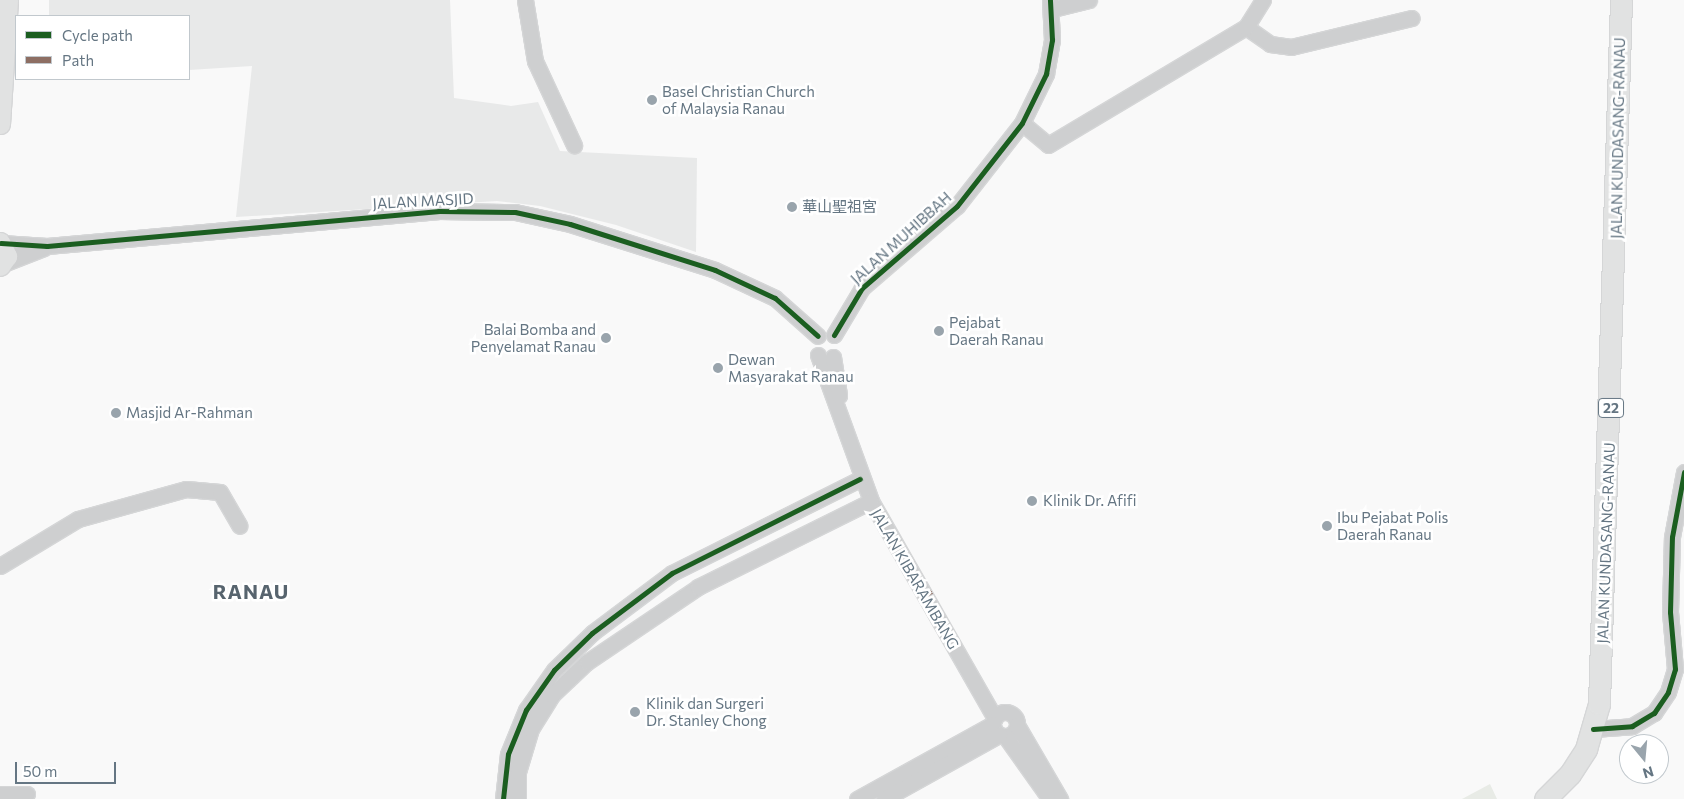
<!DOCTYPE html>
<html>
<head>
<meta charset="utf-8">
<style>
  body { margin:0 }
  #map { position:relative; width:1684px; height:799px; overflow:hidden; background:#f9f9f9; font-family:Commissioner,"Noto Sans SC",sans-serif }
  div>[style] { position:absolute }
  .built>* { inset:0; background:#e8e9e9 }
  .green>* { inset:0; background:#e8ebe6 }
  .roads { filter:drop-shadow(1px 0 #d5d6d7) drop-shadow(-1px 0 #d5d6d7) drop-shadow(0 1px #d5d6d7) drop-shadow(0 -1px #d5d6d7) }
  .minor>* { height:15px; margin:-7.5px; padding:0 7.5px; transform-origin:7.5px; border-radius:7.5px; background:#cecfd0 }
  .minor>.ring { margin:-7.5px; padding:0; box-sizing:content-box; background:none; border:15px solid #cecfd0; border-radius:50% }
  .major>* { height:19px; margin:-9.5px; padding:0 9.5px; transform-origin:9.5px; border-radius:9.5px; background:#e1e2e2 }
  .highway>* { height:21px; margin:-10.5px; padding:0 10.5px; transform-origin:10.5px; border-radius:10.5px; background:#e1e2e2 }
  .quiet>* { height:4px; margin-top:-2px; transform-origin:0; background:repeating-linear-gradient(90deg,#8d6e63 0 8px,transparent 0 12px) }
  .cycleway>* { height:5px; margin:-2.5px; padding:0 2.5px; transform-origin:2.5px; border-radius:2.5px; background:#1b5e20 }
  .dots>* { width:14px; height:14px; translate:-50% -50%; box-sizing:border-box; border:2px solid #fff; border-radius:50% }
  span { translate:-50% -50%; white-space:nowrap; text-align:center; line-height:1.15; -webkit-text-stroke:5px #fff; paint-order:stroke }
  .shield-label span { padding:1px 4px; background:#fff; border:1px solid; border-radius:4px; -webkit-text-stroke-width:0 }
  .shield-label { font-size:14px; color:#657683; font-weight:700 }
  .poi-label { font-size:15px; color:#657683 }
  .left { translate:0 -50%; text-align:left }
  .right { translate:-100% -50%; text-align:right }
  .street-label { font-size:15px; color:#657683 }
  .district-label { font-size:20px; color:#57646e; font-weight:700; letter-spacing:1px }
  .legend { position:absolute; left:15px; top:15px; width:175px; height:65px; box-sizing:border-box; background:#fff; border:1px solid #c1c8cd; margin:0; padding:6px 9px; list-style:none; font-size:15px; color:#657683 }
  .legend li { display:flex; align-items:center; gap:10px; height:25px }
  .legend b { width:25px; border:1px solid #c1c8cd }
  .north { position:absolute; left:1619px; top:734px; width:50px; height:50px; box-sizing:border-box; background:#fff; border:1px solid #c1c8cd; border-radius:50%; rotate:163deg; font-size:14px; font-weight:700; line-height:20px; text-align:center; color:#657683 }
  .north::after { content:''; display:block; margin:auto; width:18px; height:22px; background:#99a4ac; clip-path:polygon(50% 0,100% 100%,50% 72%,0 100%) }
  .scale { position:absolute; left:15px; top:762px; width:101px; height:22px; box-sizing:border-box; border:2px solid #657683; border-top:0; padding-left:6px; font-size:15px; line-height:18px; white-space:nowrap; color:#657683; -webkit-text-stroke:4px #fff; paint-order:stroke }
</style>
</head>
<body>
<div id="map">
  <div class="built">
    <div style="clip-path:polygon(49px 0,450px 0,454px 98px,511px 106px,538px 102px,560px 151px,697px 158px,696px 252px,616px 225px,540px 206px,497px 201px,236px 217px,252px 66px,189px 70px,189px 16px,49px 16px)"></div>
  </div>
  <div class="green">
    <div style="clip-path:polygon(1490px 784px,1497px 799px,1462px 799px)"></div>
  </div>
  <div class="roads">
    <div class="minor">
      <div style="left:525px;top:0;width:62px;rotate:80.7deg"></div>
      <div style="left:535px;top:61px;width:93px;rotate:65.1deg"></div>
      <div style="left:1053px;top:9px;width:37px;rotate:-14deg"></div>
      <div style="left:1246px;top:27px;width:29px;rotate:35deg"></div>
      <div style="left:1270px;top:44px;width:21px;rotate:8deg"></div>
      <div style="left:1291px;top:47px;width:124px;rotate:-13.5deg"></div>
      <div style="left:1022px;top:123px;width:34px;rotate:40deg"></div>
      <div style="left:1048px;top:145px;width:230px;rotate:-30.8deg"></div>
      <div style="left:1246px;top:27px;width:32px;rotate:-58deg"></div>
      <div style="left:1px;top:243px;width:46px;rotate:3.7deg"></div>
      <div style="left:47px;top:246px;width:394px;rotate:-5.1deg"></div>
      <div style="left:439px;top:211px;width:76px;rotate:0.8deg"></div>
      <div style="left:515px;top:212px;width:56px;rotate:12.3deg"></div>
      <div style="left:570px;top:224px;width:152px;rotate:17.6deg"></div>
      <div style="left:715px;top:270px;width:66px;rotate:25deg"></div>
      <div style="left:775px;top:298px;width:57px;rotate:41.5deg"></div>
      <div style="left:3px;top:264px;width:44px;rotate:-21.3deg"></div>
      <div style="left:834px;top:335px;width:55px;rotate:-59.2deg"></div>
      <div style="left:862px;top:288px;width:125px;rotate:-40.8deg"></div>
      <div style="left:957px;top:206px;width:105px;rotate:-51.9deg"></div>
      <div style="left:1022px;top:123px;width:55px;rotate:-63.9deg"></div>
      <div style="left:1046px;top:74px;width:35px;rotate:-80deg"></div>
      <div style="left:1052px;top:40px;width:40px;rotate:-92.9deg"></div>
      <div style="left:818px;top:355px;width:155px;rotate:70deg"></div>
      <div style="left:871px;top:501px;width:250px;rotate:60.3deg"></div>
      <div style="left:833px;top:357px;width:39px;rotate:81deg"></div>
      <div style="left:0;top:566px;width:91px;rotate:-31.1deg"></div>
      <div style="left:78px;top:519px;width:112px;rotate:-15.5deg"></div>
      <div style="left:186px;top:489px;width:34px;rotate:5deg"></div>
      <div style="left:220px;top:492px;width:39px;rotate:60deg"></div>
      <div class="ring" style="left:993px;top:712px;width:9px;height:9px"></div>
      <div style="left:1017px;top:725px;width:86px;rotate:59.8deg"></div>
      <div style="left:1593px;top:729px;width:39px;rotate:-4deg"></div>
      <div style="left:1632px;top:726px;width:26px;rotate:-31deg"></div>
      <div style="left:1654px;top:713px;width:25px;rotate:-56deg"></div>
      <div style="left:1668px;top:692px;width:24px;rotate:-73deg"></div>
      <div style="left:1675px;top:669px;width:57px;rotate:-95deg"></div>
      <div style="left:1670px;top:612px;width:75px;rotate:-88.5deg"></div>
      <div style="left:1672px;top:537px;width:66px;rotate:-79.5deg"></div>
      <div style="left:1005px;top:736px;width:72px;rotate:54.6deg"></div>
      <div style="left:0;top:794px;width:27px"></div>
      <div style="left:503px;top:799px;width:45px;rotate:-83.7deg"></div>
      <div style="left:508px;top:754px;width:48px;rotate:-67.8deg"></div>
      <div style="left:526px;top:710px;width:49px;rotate:-55deg"></div>
      <div style="left:554px;top:670px;width:53px;rotate:-44.2deg"></div>
      <div style="left:592px;top:633px;width:100px;rotate:-36.9deg"></div>
      <div style="left:672px;top:573px;width:210px;rotate:-26.6deg"></div>
      <div style="left:518px;top:799px;width:27px;rotate:-90deg"></div>
      <div style="left:518px;top:772px;width:45px;rotate:-73.2deg"></div>
      <div style="left:531px;top:729px;width:40px;rotate:-58deg"></div>
      <div style="left:552px;top:695px;width:48px;rotate:-43.3deg"></div>
      <div style="left:587px;top:662px;width:134px;rotate:-34deg"></div>
      <div style="left:698px;top:587px;width:193px;rotate:-26.4deg"></div>
      <div style="left:857px;top:799px;width:155px;rotate:-28.9deg"></div>
      <div style="left:884px;top:799px;width:132px;rotate:-29.1deg"></div>
    </div>
    <div class="major">
      <div style="left:0;top:124px;width:124px;rotate:-86.3deg"></div>
      <div style="left:0;top:242px;width:16px;rotate:63deg"></div>
      <div style="left:7px;top:256px;width:12px;rotate:125deg"></div>
    </div>
    <div class="highway">
      <div style="left:1545px;top:799px;width:35px;rotate:-45deg"></div>
      <div style="left:1570px;top:774px;width:30px;rotate:-57deg"></div>
      <div style="left:1586px;top:749px;width:47px;rotate:-73.9deg"></div>
      <div style="left:1599px;top:704px;width:704px;rotate:-88.21deg"></div>
    </div>
  </div>
  <div class="quiet">
    <div style="left:925px;top:596px;width:9px;rotate:-32deg"></div>
  </div>
  <div class="cycleway">
    <div style="left:1px;top:243px;width:46px;rotate:3.7deg"></div>
    <div style="left:47px;top:246px;width:394px;rotate:-5.1deg"></div>
    <div style="left:439px;top:211px;width:76px;rotate:0.8deg"></div>
    <div style="left:515px;top:212px;width:56px;rotate:12.3deg"></div>
    <div style="left:570px;top:224px;width:152px;rotate:17.6deg"></div>
    <div style="left:715px;top:270px;width:66px;rotate:25deg"></div>
    <div style="left:775px;top:298px;width:57px;rotate:41.5deg"></div>
    <div style="left:834px;top:335px;width:55px;rotate:-59.2deg"></div>
    <div style="left:862px;top:288px;width:125px;rotate:-40.8deg"></div>
    <div style="left:957px;top:206px;width:105px;rotate:-51.9deg"></div>
    <div style="left:1022px;top:123px;width:55px;rotate:-63.9deg"></div>
    <div style="left:1046px;top:74px;width:35px;rotate:-80deg"></div>
    <div style="left:1052px;top:40px;width:40px;rotate:-92.9deg"></div>
    <div style="left:1593px;top:729px;width:39px;rotate:-4deg"></div>
    <div style="left:1632px;top:726px;width:26px;rotate:-31deg"></div>
    <div style="left:1654px;top:713px;width:25px;rotate:-56deg"></div>
    <div style="left:1668px;top:692px;width:24px;rotate:-73deg"></div>
    <div style="left:1675px;top:669px;width:57px;rotate:-95deg"></div>
    <div style="left:1670px;top:612px;width:75px;rotate:-88.5deg"></div>
    <div style="left:1672px;top:537px;width:66px;rotate:-79.5deg"></div>
    <div style="left:503px;top:799px;width:45px;rotate:-83.7deg"></div>
    <div style="left:508px;top:754px;width:48px;rotate:-67.8deg"></div>
    <div style="left:526px;top:710px;width:49px;rotate:-55deg"></div>
    <div style="left:554px;top:670px;width:53px;rotate:-44.2deg"></div>
    <div style="left:592px;top:633px;width:100px;rotate:-36.9deg"></div>
    <div style="left:672px;top:573px;width:210px;rotate:-26.6deg"></div>
  </div>
  <div class="dots">
    <div style="left:652px;top:100px;background:#99a4ac"></div>
    <div style="left:792px;top:207px;background:#99a4ac"></div>
    <div style="left:939px;top:331px;background:#99a4ac"></div>
    <div style="left:606px;top:338px;background:#99a4ac"></div>
    <div style="left:718px;top:368px;background:#99a4ac"></div>
    <div style="left:116px;top:413px;background:#99a4ac"></div>
    <div style="left:1032px;top:501px;background:#99a4ac"></div>
    <div style="left:1327px;top:526px;background:#99a4ac"></div>
    <div style="left:635px;top:712px;background:#99a4ac"></div>
  </div>
  <div class="shield-label">
    <span style="left:1611px;top:408px">22</span>
  </div>
  <div class="poi-label">
    <span class="left" style="left:662px;top:100px">Basel Christian Church<br>of Malaysia Ranau</span>
    <span class="left" style="left:802px;top:207px">華山聖祖宮</span>
    <span class="left" style="left:949px;top:331px">Pejabat<br>Daerah Ranau</span>
    <span class="right" style="left:596px;top:338px">Balai Bomba and<br>Penyelamat Ranau</span>
    <span class="left" style="left:728px;top:368px">Dewan<br>Masyarakat Ranau</span>
    <span class="left" style="left:126px;top:413px">Masjid Ar-Rahman</span>
    <span class="left" style="left:1043px;top:501px">Klinik Dr. Afifi</span>
    <span class="left" style="left:1337px;top:526px">Ibu Pejabat Polis<br>Daerah Ranau</span>
    <span class="left" style="left:646px;top:712px">Klinik dan Surgeri<br>Dr. Stanley Chong</span>
  </div>
  <div class="street-label">
    <span style="left:1618px;top:138px;rotate:-89deg">JALAN KUNDASANG-RANAU</span>
    <span style="left:423px;top:201px;rotate:-3deg">JALAN MASJID</span>
    <span style="left:901px;top:238px;rotate:-42deg">JALAN MUHIBBAH</span>
    <span style="left:1606px;top:543px;rotate:-88deg">JALAN KUNDASANG-RANAU</span>
    <span style="left:915px;top:579px;rotate:60deg">JALAN KIBARAMBANG</span>
  </div>
  <div class="district-label">
    <span style="left:251px;top:591px">RANAU</span>
  </div>
  <ul class="legend">
  <li><b style="height:6px;background:#1b5e20"></b>Cycle path</li>
  <li><b style="height:6px;background:#8d6e63"></b>Path</li>
  </ul>
  <div class="north">N</div>
  <div class="scale">50 m</div>
</div>
</body>
</html>
